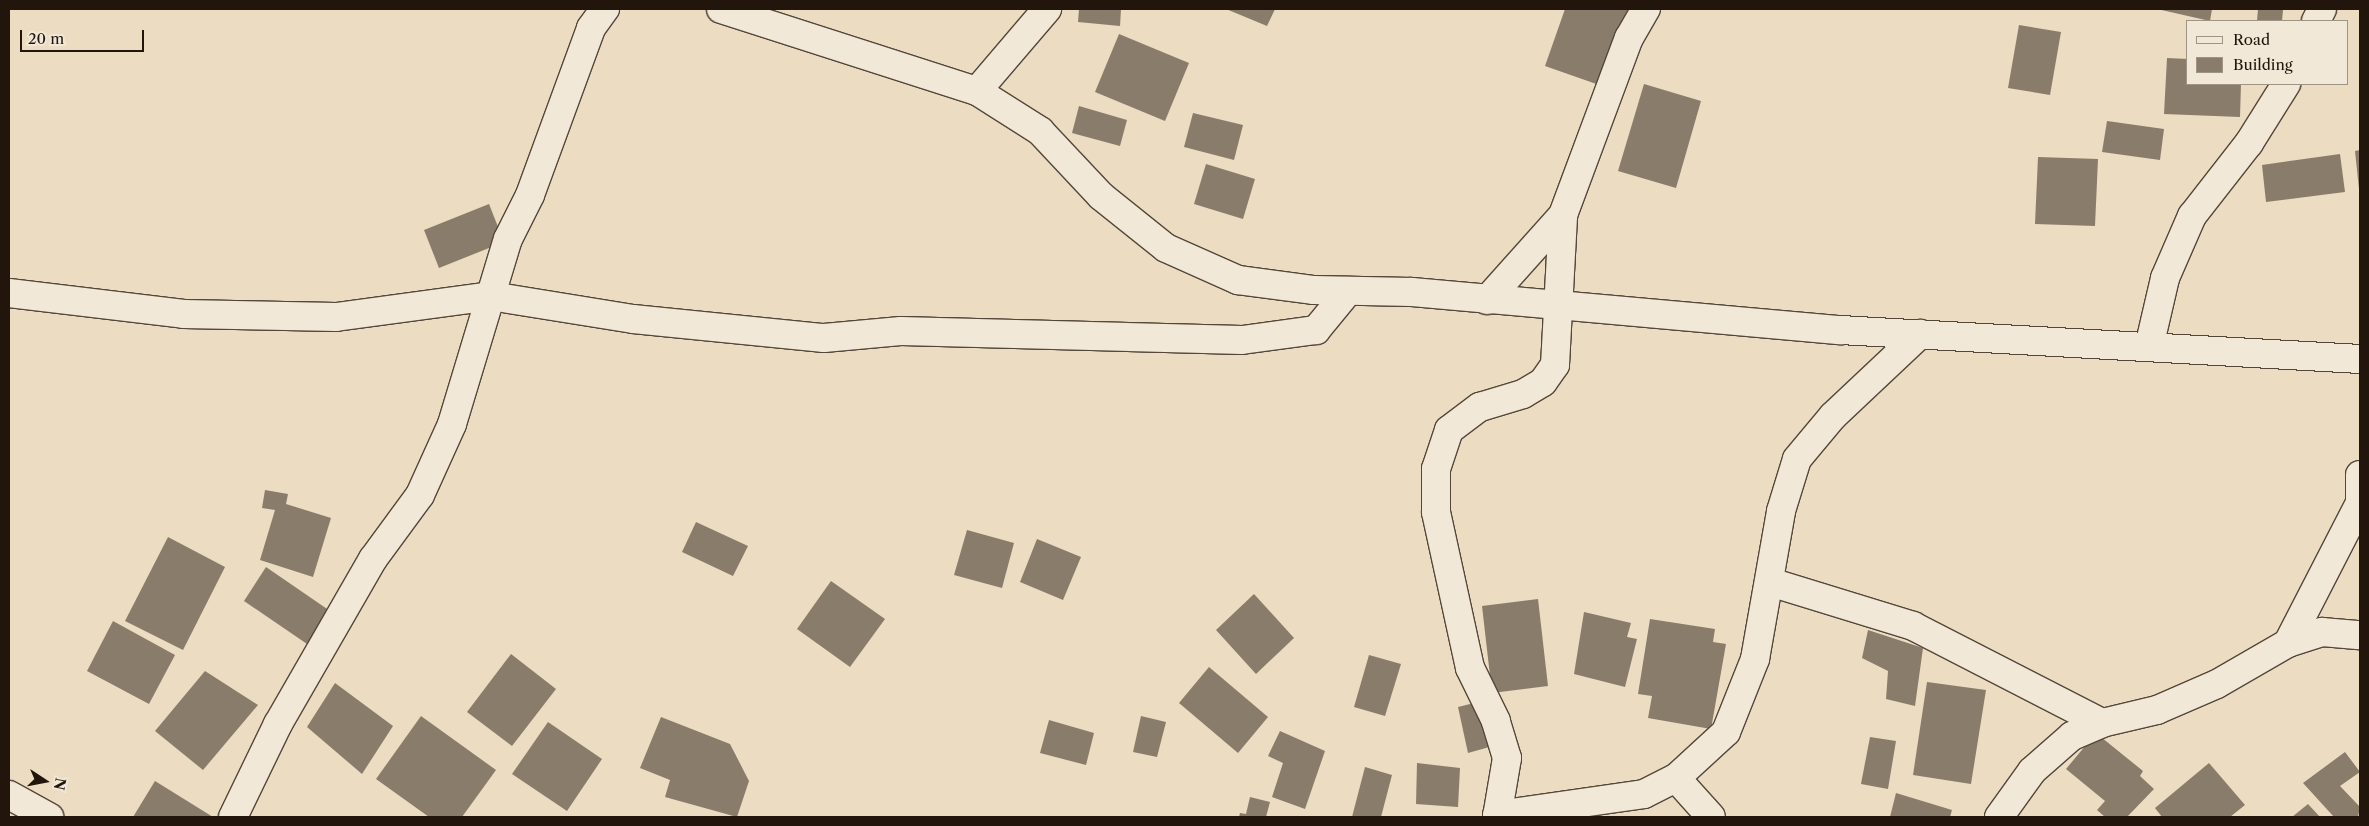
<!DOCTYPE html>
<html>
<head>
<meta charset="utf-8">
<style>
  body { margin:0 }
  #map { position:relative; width:2369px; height:826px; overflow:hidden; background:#ebdcc2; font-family:"Libre Caslon Text",serif }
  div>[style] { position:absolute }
  .building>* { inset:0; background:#8a7c6b }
  .roads { filter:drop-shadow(1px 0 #54473a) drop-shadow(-1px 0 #54473a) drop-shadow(0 1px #54473a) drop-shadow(0 -1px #54473a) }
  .minor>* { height:28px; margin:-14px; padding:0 14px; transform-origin:14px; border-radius:14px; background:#f2e8d7 }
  span { translate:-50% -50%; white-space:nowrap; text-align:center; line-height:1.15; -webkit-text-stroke:5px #f2e8d7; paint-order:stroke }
  .frame { position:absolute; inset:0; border:10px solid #21150c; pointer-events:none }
  .legend { position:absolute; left:2186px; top:20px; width:162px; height:65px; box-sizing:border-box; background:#f2e8d7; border:1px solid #9e9486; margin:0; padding:6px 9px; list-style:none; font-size:15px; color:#21150c }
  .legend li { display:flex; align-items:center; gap:10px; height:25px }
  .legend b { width:25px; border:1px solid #9e9486 }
  .north { position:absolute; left:20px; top:756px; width:50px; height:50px; -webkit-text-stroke:4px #f2e8d7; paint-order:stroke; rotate:101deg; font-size:14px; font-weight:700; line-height:20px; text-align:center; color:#21150c }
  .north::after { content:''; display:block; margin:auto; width:18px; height:22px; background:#21150c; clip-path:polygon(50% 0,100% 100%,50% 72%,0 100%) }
  .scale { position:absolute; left:20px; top:30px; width:124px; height:22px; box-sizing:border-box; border:2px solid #21150c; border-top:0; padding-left:6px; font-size:15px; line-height:18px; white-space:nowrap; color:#21150c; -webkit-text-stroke:4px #f2e8d7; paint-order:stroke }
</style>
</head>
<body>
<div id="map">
  <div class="building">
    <div style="clip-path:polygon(1079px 9px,1121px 9px,1120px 26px,1078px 22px)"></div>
    <div style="clip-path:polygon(1226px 9px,1275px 9px,1267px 26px)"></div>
    <div style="clip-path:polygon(1565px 9px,1628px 9px,1602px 86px,1545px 66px)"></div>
    <div style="clip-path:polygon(2157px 9px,2212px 9px,2210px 21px)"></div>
    <div style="clip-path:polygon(2258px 9px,2283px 10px,2282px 21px,2257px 21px)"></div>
    <div style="clip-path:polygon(2019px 25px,2061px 32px,2050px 95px,2008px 88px)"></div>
    <div style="clip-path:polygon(1119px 34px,1189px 63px,1165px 121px,1095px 92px)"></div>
    <div style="clip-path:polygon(2167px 58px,2188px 59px,2188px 84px,2241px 84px,2240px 117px,2164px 114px)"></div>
    <div style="clip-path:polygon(1644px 84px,1701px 101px,1676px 188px,1618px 171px)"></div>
    <div style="clip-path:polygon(1079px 106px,1127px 120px,1120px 146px,1072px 133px)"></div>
    <div style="clip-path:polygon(1193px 113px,1243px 125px,1234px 160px,1184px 147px)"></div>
    <div style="clip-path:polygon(2107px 121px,2164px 129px,2160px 160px,2102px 152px)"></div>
    <div style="clip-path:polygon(2360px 150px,2360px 189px,2359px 189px,2355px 151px)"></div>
    <div style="clip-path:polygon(2340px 154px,2345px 192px,2266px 202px,2262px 165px)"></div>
    <div style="clip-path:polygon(2038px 157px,2098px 159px,2095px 226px,2035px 224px)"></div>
    <div style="clip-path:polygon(1206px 164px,1255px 179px,1243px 219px,1194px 204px)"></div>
    <div style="clip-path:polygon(489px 204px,504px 242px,439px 268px,424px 230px)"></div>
    <div style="clip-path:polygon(265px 490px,288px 494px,286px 504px,331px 518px,313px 577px,260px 560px,275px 510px,262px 508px)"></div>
    <div style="clip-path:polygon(696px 522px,748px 546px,733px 576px,682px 552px)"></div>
    <div style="clip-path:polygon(967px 530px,1014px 543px,1002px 588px,954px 575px)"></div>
    <div style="clip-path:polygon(168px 537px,225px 567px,183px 650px,125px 621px)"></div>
    <div style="clip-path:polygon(1037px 539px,1081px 557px,1063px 600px,1020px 582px)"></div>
    <div style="clip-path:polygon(266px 567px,333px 613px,310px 646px,244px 601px)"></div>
    <div style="clip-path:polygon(831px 581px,885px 619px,850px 667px,797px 629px)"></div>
    <div style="clip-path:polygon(1254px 594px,1294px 638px,1256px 674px,1216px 630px)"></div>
    <div style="clip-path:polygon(1538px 599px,1548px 686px,1492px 693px,1482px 606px)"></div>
    <div style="clip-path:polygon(1584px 612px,1631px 623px,1627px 637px,1637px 639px,1625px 687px,1574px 674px)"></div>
    <div style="clip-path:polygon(1650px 619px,1715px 629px,1713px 642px,1726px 644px,1711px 729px,1648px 718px,1652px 696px,1638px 694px)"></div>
    <div style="clip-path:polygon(113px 621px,175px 655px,149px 704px,87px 671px)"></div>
    <div style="clip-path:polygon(1868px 630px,1923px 648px,1915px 706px,1886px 699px,1888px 671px,1862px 658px)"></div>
    <div style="clip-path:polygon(511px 654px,556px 689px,512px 746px,467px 712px)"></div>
    <div style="clip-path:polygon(1369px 655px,1401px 664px,1385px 716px,1354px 707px)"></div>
    <div style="clip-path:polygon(1209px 667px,1268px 717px,1238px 753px,1179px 703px)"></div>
    <div style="clip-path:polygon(205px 671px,258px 705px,203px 770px,155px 731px)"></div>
    <div style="clip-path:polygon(1927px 682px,1986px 690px,1971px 784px,1913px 775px)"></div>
    <div style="clip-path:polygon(335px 683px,393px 726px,362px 774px,307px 727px)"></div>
    <div style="clip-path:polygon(1482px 701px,1493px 746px,1468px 753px,1458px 707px)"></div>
    <div style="clip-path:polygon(421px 716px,496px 770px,462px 817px,429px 817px,376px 779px)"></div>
    <div style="clip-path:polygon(1141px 716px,1166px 722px,1157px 757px,1133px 752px)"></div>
    <div style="clip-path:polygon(661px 717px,730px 744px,749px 781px,737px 817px,665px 797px,670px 780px,640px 768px)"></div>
    <div style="clip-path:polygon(1049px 720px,1094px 733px,1086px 765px,1040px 753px)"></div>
    <div style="clip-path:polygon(548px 722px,602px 759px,567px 811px,512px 774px)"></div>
    <div style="clip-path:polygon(1280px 731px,1325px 751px,1305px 809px,1272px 797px,1283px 763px,1268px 756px)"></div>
    <div style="clip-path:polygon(2096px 733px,2143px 771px,2140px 776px,2154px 789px,2127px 817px,2105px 817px,2097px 810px,2105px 801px,2066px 769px)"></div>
    <div style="clip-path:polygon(1870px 737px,1896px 741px,1888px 789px,1861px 784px)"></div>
    <div style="clip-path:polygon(2345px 752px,2360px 772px,2340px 786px,2360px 807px,2358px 817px,2334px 817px,2303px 783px)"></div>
    <div style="clip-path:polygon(1417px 763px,1460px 768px,1458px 807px,1416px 804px)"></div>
    <div style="clip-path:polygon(2209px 763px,2245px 805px,2230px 817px,2162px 817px,2155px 808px)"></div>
    <div style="clip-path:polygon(1365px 767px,1392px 775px,1381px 817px,1352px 817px)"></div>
    <div style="clip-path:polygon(155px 781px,213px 817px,133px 817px)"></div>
    <div style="clip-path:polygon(1896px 793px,1952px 810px,1950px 817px,1890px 817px)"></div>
    <div style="clip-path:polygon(1250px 797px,1270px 802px,1266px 817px,1239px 817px,1240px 813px,1246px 814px)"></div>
    <div style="clip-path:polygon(2308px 804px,2320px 817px,2292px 817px)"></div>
  </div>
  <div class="roads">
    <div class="minor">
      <div style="left:721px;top:9px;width:269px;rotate:17.8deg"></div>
      <div style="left:977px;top:91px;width:75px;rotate:32.4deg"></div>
      <div style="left:1040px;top:131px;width:89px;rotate:46.8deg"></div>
      <div style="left:1101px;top:196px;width:83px;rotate:38.7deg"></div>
      <div style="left:1166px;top:248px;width:79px;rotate:24deg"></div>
      <div style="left:1238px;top:280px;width:77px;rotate:7.5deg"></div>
      <div style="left:1314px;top:290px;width:98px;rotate:1.2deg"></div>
      <div style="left:1412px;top:292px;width:430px;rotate:5.1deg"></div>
      <div style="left:1840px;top:330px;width:521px;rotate:3.19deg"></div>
      <div style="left:2316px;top:21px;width:13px;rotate:-63deg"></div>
      <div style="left:977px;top:91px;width:108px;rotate:-49.5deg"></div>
      <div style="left:9px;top:293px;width:176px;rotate:6.8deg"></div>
      <div style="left:184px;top:314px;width:152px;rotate:1.1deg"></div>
      <div style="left:336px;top:317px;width:156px;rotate:-7.7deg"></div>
      <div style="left:491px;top:296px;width:144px;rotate:9.2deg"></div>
      <div style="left:633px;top:319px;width:192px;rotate:5.7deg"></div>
      <div style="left:824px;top:338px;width:77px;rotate:-5.2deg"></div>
      <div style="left:901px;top:331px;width:341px;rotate:1.5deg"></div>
      <div style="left:1242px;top:340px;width:75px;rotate:-7.7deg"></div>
      <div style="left:1316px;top:330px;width:50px;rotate:-50.6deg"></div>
      <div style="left:1487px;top:300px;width:114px;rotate:-48.2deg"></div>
      <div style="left:2149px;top:347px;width:71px;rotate:-76.9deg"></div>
      <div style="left:2165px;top:278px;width:68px;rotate:-66.5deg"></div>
      <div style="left:2192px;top:216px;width:93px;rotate:-52deg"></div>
      <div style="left:2249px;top:143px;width:70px;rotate:-57.9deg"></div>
      <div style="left:2360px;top:475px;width:35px;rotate:90deg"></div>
      <div style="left:1770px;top:582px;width:150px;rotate:17.1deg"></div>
      <div style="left:1913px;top:626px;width:212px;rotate:27.2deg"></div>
      <div style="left:2288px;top:643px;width:155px;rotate:-62.8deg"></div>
      <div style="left:1676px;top:778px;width:52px;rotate:48.1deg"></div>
      <div style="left:9px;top:795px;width:46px;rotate:28.8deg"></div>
      <div style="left:1497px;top:815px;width:148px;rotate:-8.1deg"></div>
      <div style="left:1644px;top:794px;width:36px;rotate:-27deg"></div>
      <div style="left:1676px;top:778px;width:68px;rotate:-42.6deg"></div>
      <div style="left:1726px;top:732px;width:79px;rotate:-68.3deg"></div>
      <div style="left:1755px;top:659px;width:150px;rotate:-80deg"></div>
      <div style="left:1781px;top:511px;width:54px;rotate:-72.9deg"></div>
      <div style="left:1797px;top:459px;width:56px;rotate:-50.1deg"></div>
      <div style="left:1833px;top:416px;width:120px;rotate:-43.3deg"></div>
      <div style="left:233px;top:817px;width:103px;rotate:-64.2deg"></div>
      <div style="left:278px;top:724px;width:190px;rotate:-60.1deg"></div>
      <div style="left:373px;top:559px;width:79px;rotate:-53.7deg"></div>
      <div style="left:420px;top:495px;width:78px;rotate:-65.7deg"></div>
      <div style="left:452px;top:424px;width:193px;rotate:-73.2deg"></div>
      <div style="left:508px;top:239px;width:49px;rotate:-63.4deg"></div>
      <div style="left:530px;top:195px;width:178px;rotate:-69.9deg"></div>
      <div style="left:591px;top:28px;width:24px;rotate:-54deg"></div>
      <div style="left:1497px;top:817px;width:60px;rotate:-80.4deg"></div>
      <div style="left:1507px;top:758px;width:39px;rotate:-107deg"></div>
      <div style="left:1496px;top:721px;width:59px;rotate:-116.1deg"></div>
      <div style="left:1470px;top:668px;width:160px;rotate:-102.3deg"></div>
      <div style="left:1436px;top:512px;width:43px;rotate:-90deg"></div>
      <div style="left:1436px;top:469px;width:41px;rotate:-71.6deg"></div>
      <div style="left:1449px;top:430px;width:39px;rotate:-37deg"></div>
      <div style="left:1480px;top:407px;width:45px;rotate:-16.8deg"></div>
      <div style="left:1523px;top:394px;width:23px;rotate:-31deg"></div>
      <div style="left:1543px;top:382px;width:21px;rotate:-55deg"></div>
      <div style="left:1555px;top:365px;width:150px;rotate:-86.9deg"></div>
      <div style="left:1563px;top:215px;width:189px;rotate:-69.6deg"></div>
      <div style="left:1629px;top:38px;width:34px;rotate:-60deg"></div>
      <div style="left:1999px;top:817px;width:57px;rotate:-54.3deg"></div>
      <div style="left:2032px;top:771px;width:53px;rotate:-41.2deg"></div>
      <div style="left:2072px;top:736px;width:33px;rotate:-23deg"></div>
      <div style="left:2102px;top:723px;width:57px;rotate:-13.3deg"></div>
      <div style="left:2157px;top:710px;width:65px;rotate:-23.4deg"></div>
      <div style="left:2217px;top:684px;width:82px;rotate:-30deg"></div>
      <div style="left:2288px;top:643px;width:36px;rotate:-18deg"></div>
      <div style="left:2322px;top:632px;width:38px;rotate:5deg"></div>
    </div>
  </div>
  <div class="frame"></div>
  <ul class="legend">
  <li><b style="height:6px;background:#f2e8d7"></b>Road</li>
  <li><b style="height:14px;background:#8a7c6b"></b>Building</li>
  </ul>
  <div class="north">N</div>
  <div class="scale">20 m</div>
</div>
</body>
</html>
